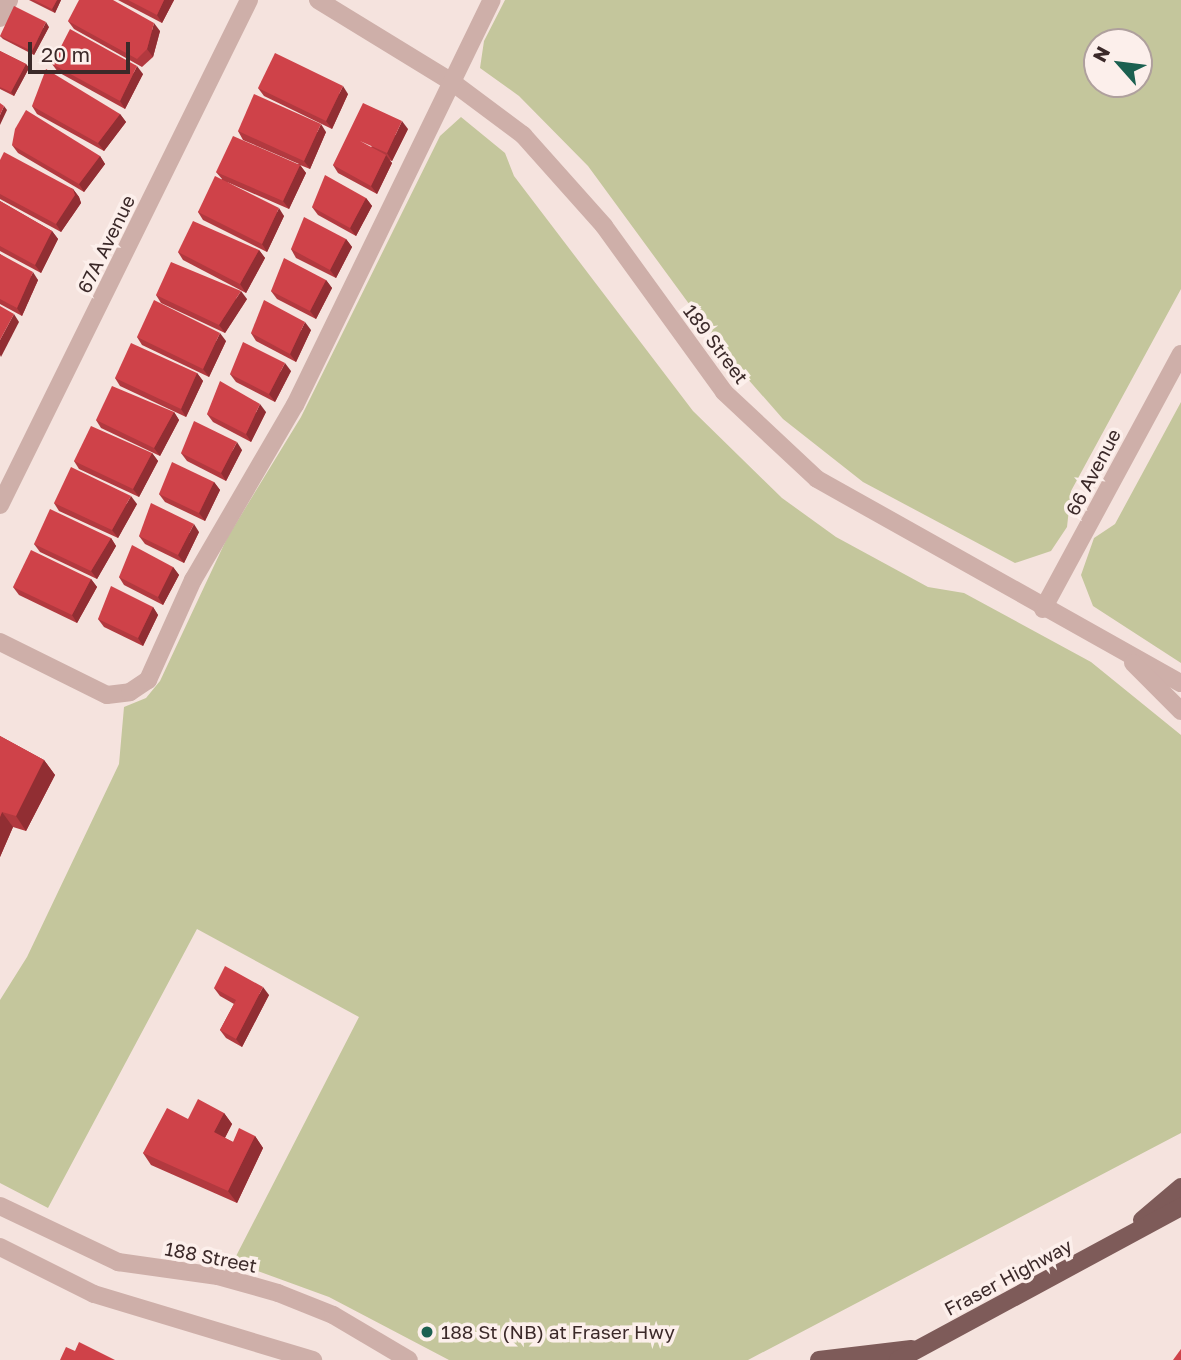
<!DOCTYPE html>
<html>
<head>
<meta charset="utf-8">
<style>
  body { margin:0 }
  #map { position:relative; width:1181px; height:1360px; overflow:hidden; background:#f5e3de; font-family:"Golos Text",sans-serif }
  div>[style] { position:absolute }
  .green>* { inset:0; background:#c4c69c }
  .minor>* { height:18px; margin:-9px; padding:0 9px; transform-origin:9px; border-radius:9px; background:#ceafa9 }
  .major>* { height:18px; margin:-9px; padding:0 9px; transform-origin:9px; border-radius:9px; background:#7e5b59 }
  .wall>* { inset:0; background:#b2393f }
  .shaded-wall>* { inset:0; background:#912e33 }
  .building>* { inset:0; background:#cf4249 }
  .dots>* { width:19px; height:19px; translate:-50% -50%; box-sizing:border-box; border:4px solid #fcefeb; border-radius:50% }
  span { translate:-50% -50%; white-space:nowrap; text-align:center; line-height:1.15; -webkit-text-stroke:7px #fcefeb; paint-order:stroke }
  .street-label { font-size:19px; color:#3b2929 }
  .poi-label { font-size:19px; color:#3b2929 }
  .left { translate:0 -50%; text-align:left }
  .north { position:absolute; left:1083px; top:28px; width:70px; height:70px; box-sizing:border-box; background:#fcefeb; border:2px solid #afa09d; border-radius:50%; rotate:298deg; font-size:19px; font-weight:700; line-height:28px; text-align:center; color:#3b2929 }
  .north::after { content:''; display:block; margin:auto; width:24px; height:32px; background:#1b6050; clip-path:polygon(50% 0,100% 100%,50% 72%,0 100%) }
  .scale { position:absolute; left:28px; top:42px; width:102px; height:32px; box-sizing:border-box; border:4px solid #3b2929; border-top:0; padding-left:9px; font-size:21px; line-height:24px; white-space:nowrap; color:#3b2929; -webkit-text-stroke:5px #fcefeb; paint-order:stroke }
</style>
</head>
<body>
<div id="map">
  <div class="green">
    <div style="clip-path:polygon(evenodd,505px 0,1181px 0,1181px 289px,1071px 491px,1067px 527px,1051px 551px,1015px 563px,863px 482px,783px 419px,725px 353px,588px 166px,519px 96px,480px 68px,484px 41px,505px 0,1097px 42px,1139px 42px,1139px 84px,1097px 84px,1097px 42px)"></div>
    <div style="clip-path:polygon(461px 117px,505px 153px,514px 176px,693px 411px,782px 498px,836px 537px,928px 587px,964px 593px,1091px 662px,1181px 735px,1181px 1133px,748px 1360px,449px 1360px,329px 1297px,233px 1262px,359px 1017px,197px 929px,48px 1208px,0 1183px,0 1000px,27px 957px,119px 764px,124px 707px,146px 698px,160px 681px,227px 538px,301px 417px,440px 136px)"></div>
    <div style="clip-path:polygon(1181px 402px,1181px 663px,1093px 606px,1081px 575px,1094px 538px,1115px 524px)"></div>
  </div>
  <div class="minor">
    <div style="left:318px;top:0;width:157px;rotate:31.5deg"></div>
    <div style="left:452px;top:82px;width:89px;rotate:36.7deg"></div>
    <div style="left:523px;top:135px;width:122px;rotate:48.3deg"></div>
    <div style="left:604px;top:226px;width:205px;rotate:54.1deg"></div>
    <div style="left:724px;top:392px;width:127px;rotate:43.1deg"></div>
    <div style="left:817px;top:479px;width:417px;rotate:29.3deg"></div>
    <div style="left:0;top:18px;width:20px;rotate:-63deg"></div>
    <div style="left:0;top:505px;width:563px;rotate:-63.75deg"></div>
    <div style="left:1043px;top:609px;width:290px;rotate:-61.6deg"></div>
    <div style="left:0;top:642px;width:119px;rotate:26.4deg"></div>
    <div style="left:107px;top:695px;width:23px;rotate:-7deg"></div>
    <div style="left:130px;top:692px;width:22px;rotate:-34deg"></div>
    <div style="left:148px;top:680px;width:110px;rotate:-65.8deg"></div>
    <div style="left:193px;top:580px;width:203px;rotate:-59.8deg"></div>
    <div style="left:295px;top:405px;width:450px;rotate:-64.1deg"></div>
    <div style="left:1133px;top:663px;width:68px;rotate:45deg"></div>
    <div style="left:0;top:1206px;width:131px;rotate:25.4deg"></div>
    <div style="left:118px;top:1262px;width:101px;rotate:8deg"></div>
    <div style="left:218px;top:1276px;width:62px;rotate:15.8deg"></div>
    <div style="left:278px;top:1293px;width:59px;rotate:21.8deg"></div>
    <div style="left:333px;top:1315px;width:88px;rotate:30.6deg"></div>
    <div style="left:0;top:1247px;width:105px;rotate:26.6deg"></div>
    <div style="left:94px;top:1294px;width:229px;rotate:16.8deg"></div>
  </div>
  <div class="major">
    <div style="left:1142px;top:1220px;width:51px;rotate:-40.2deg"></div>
    <div style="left:819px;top:1360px;width:93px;rotate:-6.8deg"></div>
    <div style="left:898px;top:1360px;width:322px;rotate:-28.4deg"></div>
  </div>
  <div class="wall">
    <div style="clip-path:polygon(29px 0,61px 0,55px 13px)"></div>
    <div style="clip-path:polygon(118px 0,174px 0,162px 23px)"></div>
    <div style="clip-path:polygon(68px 21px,160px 31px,153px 57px,142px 67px,74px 29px)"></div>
    <div style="clip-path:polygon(49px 27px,34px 55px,3px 39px,0 36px)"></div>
    <div style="clip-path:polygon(0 51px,26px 64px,29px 68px,14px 96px,0 89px)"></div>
    <div style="clip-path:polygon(52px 64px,143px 74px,125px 109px,58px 72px)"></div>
    <div style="clip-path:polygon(258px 88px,348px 94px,332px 129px,264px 96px)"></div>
    <div style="clip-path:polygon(32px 106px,120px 114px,126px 122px,104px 151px,37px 114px)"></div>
    <div style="clip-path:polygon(408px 129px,392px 161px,389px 160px,392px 163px,377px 194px,338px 173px,333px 165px)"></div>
    <div style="clip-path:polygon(238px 131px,326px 132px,310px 169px,300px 165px,306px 173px,289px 209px,227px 182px,284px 216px,267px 252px,203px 220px,198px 212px,222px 179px,216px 172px,299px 164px,243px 140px)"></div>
    <div style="clip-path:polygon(12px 145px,100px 156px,105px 164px,84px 192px,18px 153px)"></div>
    <div style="clip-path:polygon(0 160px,73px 189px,79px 197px,81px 203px,61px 232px,0 199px)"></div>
    <div style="clip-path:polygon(366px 198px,372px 206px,356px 236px,318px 215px,312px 207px)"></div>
    <div style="clip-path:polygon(0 201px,52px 231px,58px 239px,41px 273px,0 251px)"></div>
    <div style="clip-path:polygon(346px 239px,352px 247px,336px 278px,296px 258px,291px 249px)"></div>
    <div style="clip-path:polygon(259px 250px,265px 258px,246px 293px,183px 260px,178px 252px)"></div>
    <div style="clip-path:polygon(0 254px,38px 280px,22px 316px,0 304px)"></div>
    <div style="clip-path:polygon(326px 280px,332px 288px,316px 319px,277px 299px,271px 291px)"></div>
    <div style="clip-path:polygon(156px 295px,247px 299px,225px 333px,161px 303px)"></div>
    <div style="clip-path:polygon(311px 330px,296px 362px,256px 341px,251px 333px)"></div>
    <div style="clip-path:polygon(137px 337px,226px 341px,209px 377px,142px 345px)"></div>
    <div style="clip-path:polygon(291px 371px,275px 402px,236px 382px,230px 374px)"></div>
    <div style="clip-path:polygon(197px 373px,203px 381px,186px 417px,120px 386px,115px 378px)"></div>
    <div style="clip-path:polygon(174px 412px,179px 420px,160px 456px,101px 428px,96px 420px)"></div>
    <div style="clip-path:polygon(266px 412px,251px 442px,213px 422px,207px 414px)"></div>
    <div style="clip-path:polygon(242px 450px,226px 481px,187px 461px,181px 453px)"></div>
    <div style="clip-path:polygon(152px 453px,158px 461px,139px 497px,79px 469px,74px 461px)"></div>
    <div style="clip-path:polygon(214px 482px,220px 490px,205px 521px,165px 502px,159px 494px)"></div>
    <div style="clip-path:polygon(54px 503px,137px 504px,118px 538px,59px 511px)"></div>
    <div style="clip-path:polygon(199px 532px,184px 563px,145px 544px,139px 536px)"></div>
    <div style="clip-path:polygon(111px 538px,116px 546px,97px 579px,40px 552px,34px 544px)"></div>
    <div style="clip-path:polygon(173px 567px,179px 575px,163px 605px,124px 585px,119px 577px)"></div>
    <div style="clip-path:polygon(91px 579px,97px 587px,77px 623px,19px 595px,13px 587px)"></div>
    <div style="clip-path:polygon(153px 607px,158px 615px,143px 646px,104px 627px,98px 619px)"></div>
    <div style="clip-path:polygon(0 736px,44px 760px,55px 775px,26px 831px,13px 827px,0 857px)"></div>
    <div style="clip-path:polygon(214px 988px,269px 995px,242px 1047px,226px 1038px,220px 1030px,234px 1004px,220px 996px)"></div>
    <div style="clip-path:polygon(224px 1113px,232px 1124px,225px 1138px,233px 1142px,255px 1136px,263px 1148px,237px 1203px,151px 1165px,143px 1153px,188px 1119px)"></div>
  </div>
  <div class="shaded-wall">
    <div style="clip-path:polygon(57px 0,61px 0,55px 13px,52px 9px)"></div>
    <div style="clip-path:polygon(164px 0,174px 0,162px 23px,157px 15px)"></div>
    <div style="clip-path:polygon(46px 22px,49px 27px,34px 55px,32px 51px)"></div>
    <div style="clip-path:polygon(154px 23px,160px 31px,153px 57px,147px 49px)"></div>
    <div style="clip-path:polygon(26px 64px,29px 68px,14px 96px,11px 92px)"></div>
    <div style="clip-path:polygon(137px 66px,143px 74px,125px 109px,120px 101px)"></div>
    <div style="clip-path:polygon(343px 86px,348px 94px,332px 129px,326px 121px)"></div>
    <div style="clip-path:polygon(4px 106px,7px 110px,0 125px,0 115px)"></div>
    <div style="clip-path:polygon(120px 114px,126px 122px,104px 151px,98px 143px)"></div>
    <div style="clip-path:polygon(402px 121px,408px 129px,392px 161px,387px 153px)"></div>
    <div style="clip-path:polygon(321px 124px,326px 132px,310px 169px,304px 161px)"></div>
    <div style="clip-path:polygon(386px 155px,392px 163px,377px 194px,371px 186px)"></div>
    <div style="clip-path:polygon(100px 156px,105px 164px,84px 192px,79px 184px)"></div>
    <div style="clip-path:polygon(300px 165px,306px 173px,289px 209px,283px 201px)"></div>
    <div style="clip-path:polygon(73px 189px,79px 197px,81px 203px,61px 232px,56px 224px)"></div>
    <div style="clip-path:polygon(366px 198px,372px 206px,356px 236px,350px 228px)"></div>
    <div style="clip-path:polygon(279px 208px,284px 216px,267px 252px,262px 244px)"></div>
    <div style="clip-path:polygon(52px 231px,58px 239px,41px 273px,35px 265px)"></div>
    <div style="clip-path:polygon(346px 239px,352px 247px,336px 278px,330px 270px)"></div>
    <div style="clip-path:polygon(259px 250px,265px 258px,246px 293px,240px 284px)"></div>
    <div style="clip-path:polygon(33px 272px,38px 280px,22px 316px,17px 308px)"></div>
    <div style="clip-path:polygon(326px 280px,332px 288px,316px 319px,310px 311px)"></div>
    <div style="clip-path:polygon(241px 291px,247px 299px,225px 333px,219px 325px)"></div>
    <div style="clip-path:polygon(14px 314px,19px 322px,1px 357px,0 355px,0 340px)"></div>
    <div style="clip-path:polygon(305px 322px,311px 330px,296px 362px,290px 354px)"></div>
    <div style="clip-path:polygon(220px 333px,226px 341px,209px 377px,203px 369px)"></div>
    <div style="clip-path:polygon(285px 363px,291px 371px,275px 402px,269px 394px)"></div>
    <div style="clip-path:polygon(197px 373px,203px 381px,186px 417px,181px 409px)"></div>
    <div style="clip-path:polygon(260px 404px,266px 412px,251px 442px,246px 434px)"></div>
    <div style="clip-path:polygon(174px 412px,179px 420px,160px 456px,154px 448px)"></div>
    <div style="clip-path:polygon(237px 442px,242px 450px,226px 481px,221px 473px)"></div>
    <div style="clip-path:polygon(152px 453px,158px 461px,139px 497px,133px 489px)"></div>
    <div style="clip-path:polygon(214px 482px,220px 490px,205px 521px,199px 513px)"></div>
    <div style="clip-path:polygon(131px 496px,137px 504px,118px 538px,112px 530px)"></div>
    <div style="clip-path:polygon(194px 524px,199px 532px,184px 563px,178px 555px)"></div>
    <div style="clip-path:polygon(111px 538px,116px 546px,97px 579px,91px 571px)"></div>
    <div style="clip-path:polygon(173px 567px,179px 575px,163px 605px,158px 597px)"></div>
    <div style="clip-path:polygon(91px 579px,97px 587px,77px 623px,72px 615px)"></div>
    <div style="clip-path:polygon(153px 607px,158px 615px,143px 646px,138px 638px)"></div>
    <div style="clip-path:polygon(44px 760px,55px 775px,26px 831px,16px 816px)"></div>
    <div style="clip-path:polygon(2px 812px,13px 827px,0 857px,0 817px)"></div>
    <div style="clip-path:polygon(263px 987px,269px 995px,242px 1047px,236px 1039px)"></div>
    <div style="clip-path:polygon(224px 1113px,232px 1124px,222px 1143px,214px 1132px)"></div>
    <div style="clip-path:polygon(255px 1136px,263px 1148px,237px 1203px,228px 1191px)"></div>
  </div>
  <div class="building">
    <div style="clip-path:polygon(34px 0,57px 0,52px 9px)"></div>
    <div style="clip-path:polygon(79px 0,113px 0,154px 23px,147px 49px,137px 59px,68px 21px)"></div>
    <div style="clip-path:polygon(128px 0,164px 0,157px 15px)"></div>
    <div style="clip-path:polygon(14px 6px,46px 22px,32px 51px,0 36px)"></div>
    <div style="clip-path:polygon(70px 29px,137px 66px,120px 101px,52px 64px)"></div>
    <div style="clip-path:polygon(0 51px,26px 64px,11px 92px,0 87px)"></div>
    <div style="clip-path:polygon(275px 53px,343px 86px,326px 121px,258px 88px)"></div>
    <div style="clip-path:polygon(46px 69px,120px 114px,98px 143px,32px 106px)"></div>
    <div style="clip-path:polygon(254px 94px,321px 124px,304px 161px,238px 131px)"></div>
    <div style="clip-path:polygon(0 103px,4px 106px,0 115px)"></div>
    <div style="clip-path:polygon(363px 103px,402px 121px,387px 153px,360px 141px,386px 155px,371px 186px,333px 165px)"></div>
    <div style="clip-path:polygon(26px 110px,100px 156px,79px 184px,12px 145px,15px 129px)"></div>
    <div style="clip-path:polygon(233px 136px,300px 165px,283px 201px,216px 172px)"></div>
    <div style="clip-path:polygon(4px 152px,73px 189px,75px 195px,56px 224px,0 194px,0 160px)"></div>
    <div style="clip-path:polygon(325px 175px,366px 198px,350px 228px,312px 207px)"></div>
    <div style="clip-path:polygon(215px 176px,279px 208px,262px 244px,198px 212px)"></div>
    <div style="clip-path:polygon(0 201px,52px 231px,35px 265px,0 246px)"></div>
    <div style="clip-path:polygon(304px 217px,346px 239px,330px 270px,291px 249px)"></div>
    <div style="clip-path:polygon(193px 221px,259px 250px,240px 284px,178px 252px)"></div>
    <div style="clip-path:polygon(0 254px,33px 272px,17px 308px,0 299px)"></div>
    <div style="clip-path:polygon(284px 258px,326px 280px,310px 311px,271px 291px)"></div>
    <div style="clip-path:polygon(171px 262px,241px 291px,219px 325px,156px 295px)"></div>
    <div style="clip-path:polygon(154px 300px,220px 333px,203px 369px,137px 337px)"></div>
    <div style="clip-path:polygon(264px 300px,305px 322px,290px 354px,251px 333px)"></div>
    <div style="clip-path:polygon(0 306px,14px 314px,0 340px)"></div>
    <div style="clip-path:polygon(243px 342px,285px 363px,269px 394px,230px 374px)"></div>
    <div style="clip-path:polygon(131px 343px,197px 373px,181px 409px,115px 378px)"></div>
    <div style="clip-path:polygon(220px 381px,260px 404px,246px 434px,207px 414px)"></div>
    <div style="clip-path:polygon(112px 386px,174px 412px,154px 448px,96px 420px)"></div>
    <div style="clip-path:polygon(194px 421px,237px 442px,221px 473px,181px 453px)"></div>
    <div style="clip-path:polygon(91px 426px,152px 453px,133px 489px,74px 461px)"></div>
    <div style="clip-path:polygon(172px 462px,214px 482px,199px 513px,159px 494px)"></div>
    <div style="clip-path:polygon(71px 467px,131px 496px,112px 530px,54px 503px)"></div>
    <div style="clip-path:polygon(151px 503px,194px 524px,178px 555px,139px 536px)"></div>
    <div style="clip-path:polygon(50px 509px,111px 538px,91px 571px,34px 544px)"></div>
    <div style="clip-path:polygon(132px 545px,173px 567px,158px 597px,119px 577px)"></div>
    <div style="clip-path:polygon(31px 550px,91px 579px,72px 615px,13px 587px)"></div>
    <div style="clip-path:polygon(111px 586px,153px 607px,138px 638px,98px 619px)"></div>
    <div style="clip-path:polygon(0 736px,44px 760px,16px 816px,2px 812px,0 817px)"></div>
    <div style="clip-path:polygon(225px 966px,263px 987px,236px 1039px,220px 1030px,236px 1000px,214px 988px)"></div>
    <div style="clip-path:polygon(198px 1099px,224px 1113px,214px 1132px,233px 1142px,239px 1128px,255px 1136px,228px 1191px,143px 1153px,167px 1108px,188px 1119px)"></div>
    <div style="clip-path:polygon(79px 1342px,115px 1360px,60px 1360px,66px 1347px,75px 1351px)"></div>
    <div style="clip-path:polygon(1181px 1349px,1181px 1360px,1173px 1360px)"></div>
  </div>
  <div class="dots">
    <div style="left:427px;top:1332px;background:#1b6050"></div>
  </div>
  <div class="street-label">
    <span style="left:106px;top:244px;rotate:-64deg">67A Avenue</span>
    <span style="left:716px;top:344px;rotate:53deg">189 Street</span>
    <span style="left:1093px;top:472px;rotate:-62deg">66 Avenue</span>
    <span style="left:211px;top:1257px;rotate:11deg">188 Street</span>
    <span style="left:1008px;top:1277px;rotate:-28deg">Fraser Highway</span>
  </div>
  <div class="poi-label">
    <span class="left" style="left:441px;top:1332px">188 St (NB) at Fraser Hwy</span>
  </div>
  <div class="north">N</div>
  <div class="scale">20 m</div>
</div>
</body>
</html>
